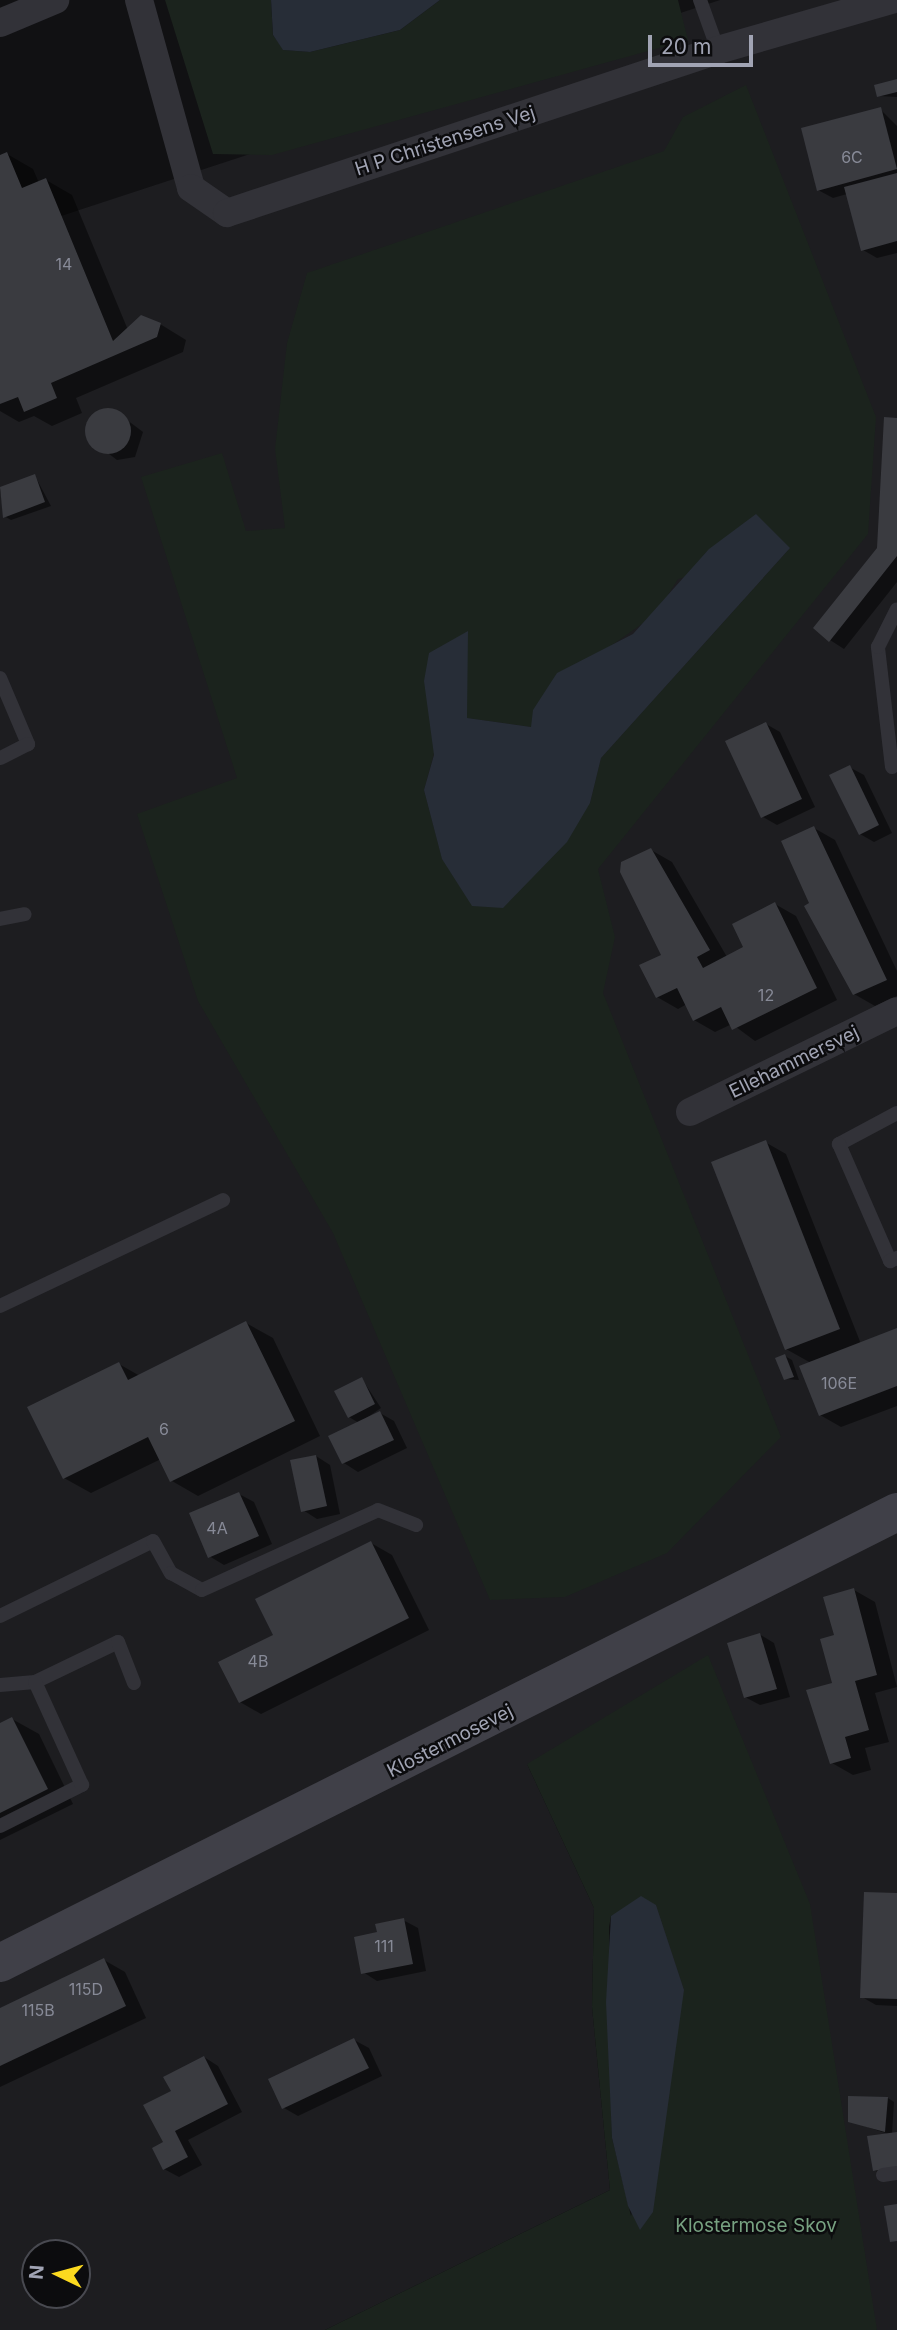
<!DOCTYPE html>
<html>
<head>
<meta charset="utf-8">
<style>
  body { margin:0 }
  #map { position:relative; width:897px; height:2330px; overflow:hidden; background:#111113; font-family:Inter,sans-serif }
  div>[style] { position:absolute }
  .built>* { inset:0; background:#1d1d20 }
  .green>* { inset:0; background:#1b231d }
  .water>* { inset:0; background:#272d37 }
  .shadow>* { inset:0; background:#0007 }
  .building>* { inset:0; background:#3a3b40 }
  .round { border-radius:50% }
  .lane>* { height:14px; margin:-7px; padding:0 7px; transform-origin:7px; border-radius:7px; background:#323238 }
  .street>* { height:28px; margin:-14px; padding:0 14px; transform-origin:14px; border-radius:14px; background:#323238 }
  .secondary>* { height:38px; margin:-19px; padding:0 19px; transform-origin:19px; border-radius:19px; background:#404048 }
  span { translate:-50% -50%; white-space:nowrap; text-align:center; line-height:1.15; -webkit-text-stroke:5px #0c0c0e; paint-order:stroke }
  .number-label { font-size:16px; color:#878a97 }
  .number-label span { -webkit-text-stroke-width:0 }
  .street-label { font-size:19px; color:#a1a4b4 }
  .park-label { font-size:19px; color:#77a181 }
  .north { position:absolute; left:21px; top:2239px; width:70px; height:70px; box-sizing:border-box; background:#0c0c0e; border:2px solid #484950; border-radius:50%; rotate:275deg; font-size:19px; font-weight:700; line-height:28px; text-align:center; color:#a1a4b4 }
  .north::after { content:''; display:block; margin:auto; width:24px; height:32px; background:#fcda1f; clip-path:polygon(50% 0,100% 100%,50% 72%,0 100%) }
  .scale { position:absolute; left:648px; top:35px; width:105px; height:32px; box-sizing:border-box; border:4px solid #a1a4b4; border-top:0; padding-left:9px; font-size:21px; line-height:24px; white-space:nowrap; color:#a1a4b4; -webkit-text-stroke:5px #0c0c0e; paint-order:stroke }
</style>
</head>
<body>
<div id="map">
  <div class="built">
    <div style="clip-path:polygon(evenodd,720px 0,897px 0,897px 2330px,877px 2330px,527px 1764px,594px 1908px,592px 2007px,610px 2190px,325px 2330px,0 2330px,0 236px,720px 0,35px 2253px,77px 2253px,77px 2295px,35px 2295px,35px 2253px)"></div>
  </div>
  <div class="green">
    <div style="clip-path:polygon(165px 0,271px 0,273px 35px,284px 50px,310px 52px,400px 30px,440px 0,678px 0,688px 40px,272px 155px,213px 154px)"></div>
    <div style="clip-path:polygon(evenodd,746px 85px,876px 417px,868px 534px,598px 869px,615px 937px,603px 993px,781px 1437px,667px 1553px,565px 1597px,490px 1600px,333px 1233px,198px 1001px,137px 814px,237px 778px,141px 477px,222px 453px,246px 531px,285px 528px,275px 449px,287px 343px,307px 273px,664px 151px,683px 117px,746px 85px,790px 548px,601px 758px,590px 803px,472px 905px,442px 858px,424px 790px,467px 632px,467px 718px,531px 727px,598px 655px,656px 614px,678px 579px,790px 548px)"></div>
    <div style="clip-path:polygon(evenodd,708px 1655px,810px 1904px,877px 2330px,325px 2330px,610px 2190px,592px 2007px,594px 1908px,527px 1764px,708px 1655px,656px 1905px,684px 1990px,631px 2216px,612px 2138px,609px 1927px,611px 1916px,656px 1905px)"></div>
  </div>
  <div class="water">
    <div style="clip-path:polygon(271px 0,440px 0,400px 30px,310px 52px,283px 50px,273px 35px)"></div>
    <div style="clip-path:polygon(756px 514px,790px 548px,601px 758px,590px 803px,567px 842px,503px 908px,472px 906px,442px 859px,424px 790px,434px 755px,424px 681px,429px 653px,468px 631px,467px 718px,531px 727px,533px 710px,557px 673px,633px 634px,709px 549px)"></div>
    <div style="clip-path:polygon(641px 1896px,656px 1905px,684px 1990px,653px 2212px,640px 2230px,628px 2206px,612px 2138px,606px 2002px,611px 1916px)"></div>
  </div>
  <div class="shadow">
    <div style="clip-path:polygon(897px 80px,897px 97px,879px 96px)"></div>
    <div style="clip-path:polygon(880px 109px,897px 126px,897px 253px,877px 258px,863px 250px,847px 194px,833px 198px,818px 190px)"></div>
    <div style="clip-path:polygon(7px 154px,33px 169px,39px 183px,46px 180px,72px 195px,128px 330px,160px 324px,186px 340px,183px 352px,76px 398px,82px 413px,52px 426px,34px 416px,19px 422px,0 411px,0 157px)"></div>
    <div style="clip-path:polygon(115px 411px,143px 432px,135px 457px,117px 460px,88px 438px,96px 413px)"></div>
    <div style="clip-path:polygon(897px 420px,897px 582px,844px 649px,830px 640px,878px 548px)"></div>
    <div style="clip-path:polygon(35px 476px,51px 506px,11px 520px,4px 516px,0 489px)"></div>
    <div style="clip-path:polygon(766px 724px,780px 732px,815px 807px,777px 825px,763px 817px)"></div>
    <div style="clip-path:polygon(849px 767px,864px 775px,892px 833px,874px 842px,860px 834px)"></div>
    <div style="clip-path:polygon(814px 828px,835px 840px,897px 971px,897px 996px,875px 1006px,854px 994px,812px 904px)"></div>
    <div style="clip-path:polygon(651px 850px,672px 862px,727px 957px,745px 948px,775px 904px,796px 916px,837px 1000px,755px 1041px,732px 1024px,715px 1032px,694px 1020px,687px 1004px,678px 1009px,657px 997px,663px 956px)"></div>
    <div style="clip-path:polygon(765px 1142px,786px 1154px,861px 1344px,897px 1330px,897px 1406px,841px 1427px,820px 1415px,811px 1363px,786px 1349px)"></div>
    <div style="clip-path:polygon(246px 1323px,273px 1338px,320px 1436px,198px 1496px,172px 1481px,161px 1459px,91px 1493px,64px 1478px,119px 1364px,140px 1376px)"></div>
    <div style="clip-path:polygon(785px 1356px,792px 1360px,799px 1380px,785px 1379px)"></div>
    <div style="clip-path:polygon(362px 1379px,381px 1408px,362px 1421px,380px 1413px,394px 1421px,407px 1448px,358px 1472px,344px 1463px,331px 1436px,359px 1423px,349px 1417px)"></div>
    <div style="clip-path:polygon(316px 1456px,330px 1465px,340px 1514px,317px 1519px,303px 1510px)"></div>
    <div style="clip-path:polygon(239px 1494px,254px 1502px,272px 1544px,224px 1565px,209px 1556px)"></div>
    <div style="clip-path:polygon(371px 1543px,392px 1555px,429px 1630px,261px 1714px,240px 1702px)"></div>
    <div style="clip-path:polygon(854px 1590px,875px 1602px,897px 1687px,875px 1693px,889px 1742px,865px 1748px,871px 1770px,853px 1775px,832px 1763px,836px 1636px)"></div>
    <div style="clip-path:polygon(759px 1634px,774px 1643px,790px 1697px,760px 1705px,745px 1697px)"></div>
    <div style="clip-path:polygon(12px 1719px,39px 1734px,73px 1804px,0 1840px,0 1725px)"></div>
    <div style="clip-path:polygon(897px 1895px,897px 2006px,876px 2005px,862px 1997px)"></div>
    <div style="clip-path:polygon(403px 1920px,418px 1928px,426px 1971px,377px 1981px,363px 1972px)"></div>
    <div style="clip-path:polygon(104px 1960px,125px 1972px,146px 2018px,0 2087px,0 2010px)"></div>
    <div style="clip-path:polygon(354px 2040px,369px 2048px,382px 2076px,298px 2116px,284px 2108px,270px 2080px)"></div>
    <div style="clip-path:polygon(204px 2057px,218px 2066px,242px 2112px,188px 2140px,202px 2165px,179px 2177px,164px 2169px,173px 2092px)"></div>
    <div style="clip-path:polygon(888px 2098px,894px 2102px,892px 2134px,897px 2134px,897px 2165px,889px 2178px,874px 2170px,891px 2135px,850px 2121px)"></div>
  </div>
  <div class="building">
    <div style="clip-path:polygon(897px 79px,897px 92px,877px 97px,874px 85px)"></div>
    <div style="clip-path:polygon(881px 107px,897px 169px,817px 191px,801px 128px)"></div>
    <div style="clip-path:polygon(7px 152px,22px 188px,46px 178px,113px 341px,141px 315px,161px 323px,157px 337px,51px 383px,57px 398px,24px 412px,18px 397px,0 404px,0 155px)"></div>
    <div style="clip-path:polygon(897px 173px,897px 241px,861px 251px,844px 187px)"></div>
    <div class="round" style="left:85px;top:408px;width:46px;height:46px"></div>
    <div style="clip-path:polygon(884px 417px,897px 418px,897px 556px,829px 642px,813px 628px,877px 548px)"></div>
    <div style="clip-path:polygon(35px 474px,45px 502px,3px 518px,0 487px)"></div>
    <div style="clip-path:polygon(766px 722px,802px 799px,761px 818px,725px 741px)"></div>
    <div style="clip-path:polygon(850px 765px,879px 825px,859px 835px,829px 775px)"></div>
    <div style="clip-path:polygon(814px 826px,887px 980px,853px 995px,804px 906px,809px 903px,781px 841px)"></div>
    <div style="clip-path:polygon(651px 848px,710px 950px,697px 957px,703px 968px,743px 947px,732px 924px,775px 902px,817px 988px,732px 1030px,721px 1007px,693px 1021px,677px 988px,656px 998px,639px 965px,661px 955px,620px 872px,621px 862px)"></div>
    <div style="clip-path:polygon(766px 1140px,840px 1329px,785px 1350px,711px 1162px)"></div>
    <div style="clip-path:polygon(246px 1321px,295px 1421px,170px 1482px,148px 1437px,63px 1479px,27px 1407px,119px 1362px,128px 1380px)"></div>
    <div style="clip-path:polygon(897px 1328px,897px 1386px,819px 1416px,799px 1366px)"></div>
    <div style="clip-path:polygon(785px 1354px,794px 1377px,784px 1380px,775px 1358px)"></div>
    <div style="clip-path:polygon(362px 1377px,375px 1404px,348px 1418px,334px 1391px)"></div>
    <div style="clip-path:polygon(380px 1411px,394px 1440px,342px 1464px,328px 1436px)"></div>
    <div style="clip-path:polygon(316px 1455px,327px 1506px,301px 1512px,290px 1460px)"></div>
    <div style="clip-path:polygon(239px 1492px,259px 1536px,208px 1558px,189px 1513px)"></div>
    <div style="clip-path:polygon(371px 1541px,409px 1618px,239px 1703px,218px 1662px,273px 1635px,255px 1599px)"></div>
    <div style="clip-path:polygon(854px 1588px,877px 1675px,855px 1681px,869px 1730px,845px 1737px,851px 1758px,830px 1764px,806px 1690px,832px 1683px,820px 1639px,834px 1635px,823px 1597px)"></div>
    <div style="clip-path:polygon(760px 1633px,777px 1689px,744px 1698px,727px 1643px)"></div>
    <div style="clip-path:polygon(12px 1717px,48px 1789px,0 1813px,0 1723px)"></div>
    <div style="clip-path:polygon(864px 1892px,897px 1893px,897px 1999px,860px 1998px)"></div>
    <div style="clip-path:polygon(404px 1918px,413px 1964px,361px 1974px,354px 1937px,377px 1932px,375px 1924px)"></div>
    <div style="clip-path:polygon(104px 1958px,126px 2006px,0 2066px,0 2008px)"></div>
    <div style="clip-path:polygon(354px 2038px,369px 2068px,282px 2109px,268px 2079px)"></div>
    <div style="clip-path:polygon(204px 2056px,228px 2104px,175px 2131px,188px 2157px,163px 2170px,152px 2148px,163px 2142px,143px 2105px,171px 2091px,163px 2077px)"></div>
    <div style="clip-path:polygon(848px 2096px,888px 2097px,885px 2132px,848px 2122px)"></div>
    <div style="clip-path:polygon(897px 2132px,897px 2167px,873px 2171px,867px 2136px)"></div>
    <div style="clip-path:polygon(897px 2204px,897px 2241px,890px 2242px,884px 2206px)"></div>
  </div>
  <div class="lane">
    <div style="left:700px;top:0;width:53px;rotate:70.2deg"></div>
    <div style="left:0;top:678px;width:72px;rotate:67deg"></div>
    <div style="left:28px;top:744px;width:31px;rotate:153deg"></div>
    <div style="left:892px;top:767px;width:121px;rotate:-96.7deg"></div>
    <div style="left:878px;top:647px;width:42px;rotate:-63.4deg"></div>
    <div style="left:0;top:919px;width:25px;rotate:-11deg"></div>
    <div style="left:897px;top:1113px;width:66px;rotate:151.9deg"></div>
    <div style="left:839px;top:1144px;width:128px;rotate:66.4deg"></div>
    <div style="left:890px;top:1261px;width:8px;rotate:-23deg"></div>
    <div style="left:0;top:1306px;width:247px;rotate:-25.4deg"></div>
    <div style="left:0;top:1616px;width:170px;rotate:-26.1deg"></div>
    <div style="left:153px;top:1541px;width:37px;rotate:61deg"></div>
    <div style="left:171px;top:1573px;width:35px;rotate:29deg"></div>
    <div style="left:202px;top:1590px;width:193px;rotate:-24.4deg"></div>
    <div style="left:378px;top:1510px;width:41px;rotate:21.5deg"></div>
    <div style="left:0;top:1685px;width:35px;rotate:-5deg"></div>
    <div style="left:35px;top:1682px;width:92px;rotate:-25.7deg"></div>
    <div style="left:118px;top:1642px;width:44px;rotate:68.7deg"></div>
    <div style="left:0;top:1826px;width:92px;rotate:-26.6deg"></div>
    <div style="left:82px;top:1785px;width:113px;rotate:-114.5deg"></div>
    <div style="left:883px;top:2175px;width:14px;rotate:-8deg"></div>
  </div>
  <div class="street">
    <div style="left:139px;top:0;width:195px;rotate:74.5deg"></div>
    <div style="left:191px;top:188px;width:44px;rotate:34.8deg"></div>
    <div style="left:227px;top:213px;width:517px;rotate:-18.36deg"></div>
    <div style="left:718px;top:50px;width:180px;rotate:-16.1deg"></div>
    <div style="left:0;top:23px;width:60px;rotate:-22.7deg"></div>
    <div style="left:690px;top:1112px;width:230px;rotate:-26deg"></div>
  </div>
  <div class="secondary">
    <div style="left:0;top:1963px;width:1004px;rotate:-26.69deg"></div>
  </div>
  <div class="number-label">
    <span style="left:852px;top:157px">6C</span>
    <span style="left:64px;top:264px">14</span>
    <span style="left:766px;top:995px">12</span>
    <span style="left:839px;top:1383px">106E</span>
    <span style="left:164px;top:1429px">6</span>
    <span style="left:217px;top:1528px">4A</span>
    <span style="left:258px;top:1661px">4B</span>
    <span style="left:384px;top:1946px">111</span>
    <span style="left:86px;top:1989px">115D</span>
    <span style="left:38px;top:2010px">115B</span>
  </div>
  <div class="street-label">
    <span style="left:445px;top:141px;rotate:-18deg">H P Christensens Vej</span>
    <span style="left:794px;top:1062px;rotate:-26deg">Ellehammersvej</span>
    <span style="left:450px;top:1741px;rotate:-27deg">Klostermosevej</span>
  </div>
  <div class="park-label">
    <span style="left:756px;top:2226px">Klostermose Skov</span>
  </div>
  <div class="north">N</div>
  <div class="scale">20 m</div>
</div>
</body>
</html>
